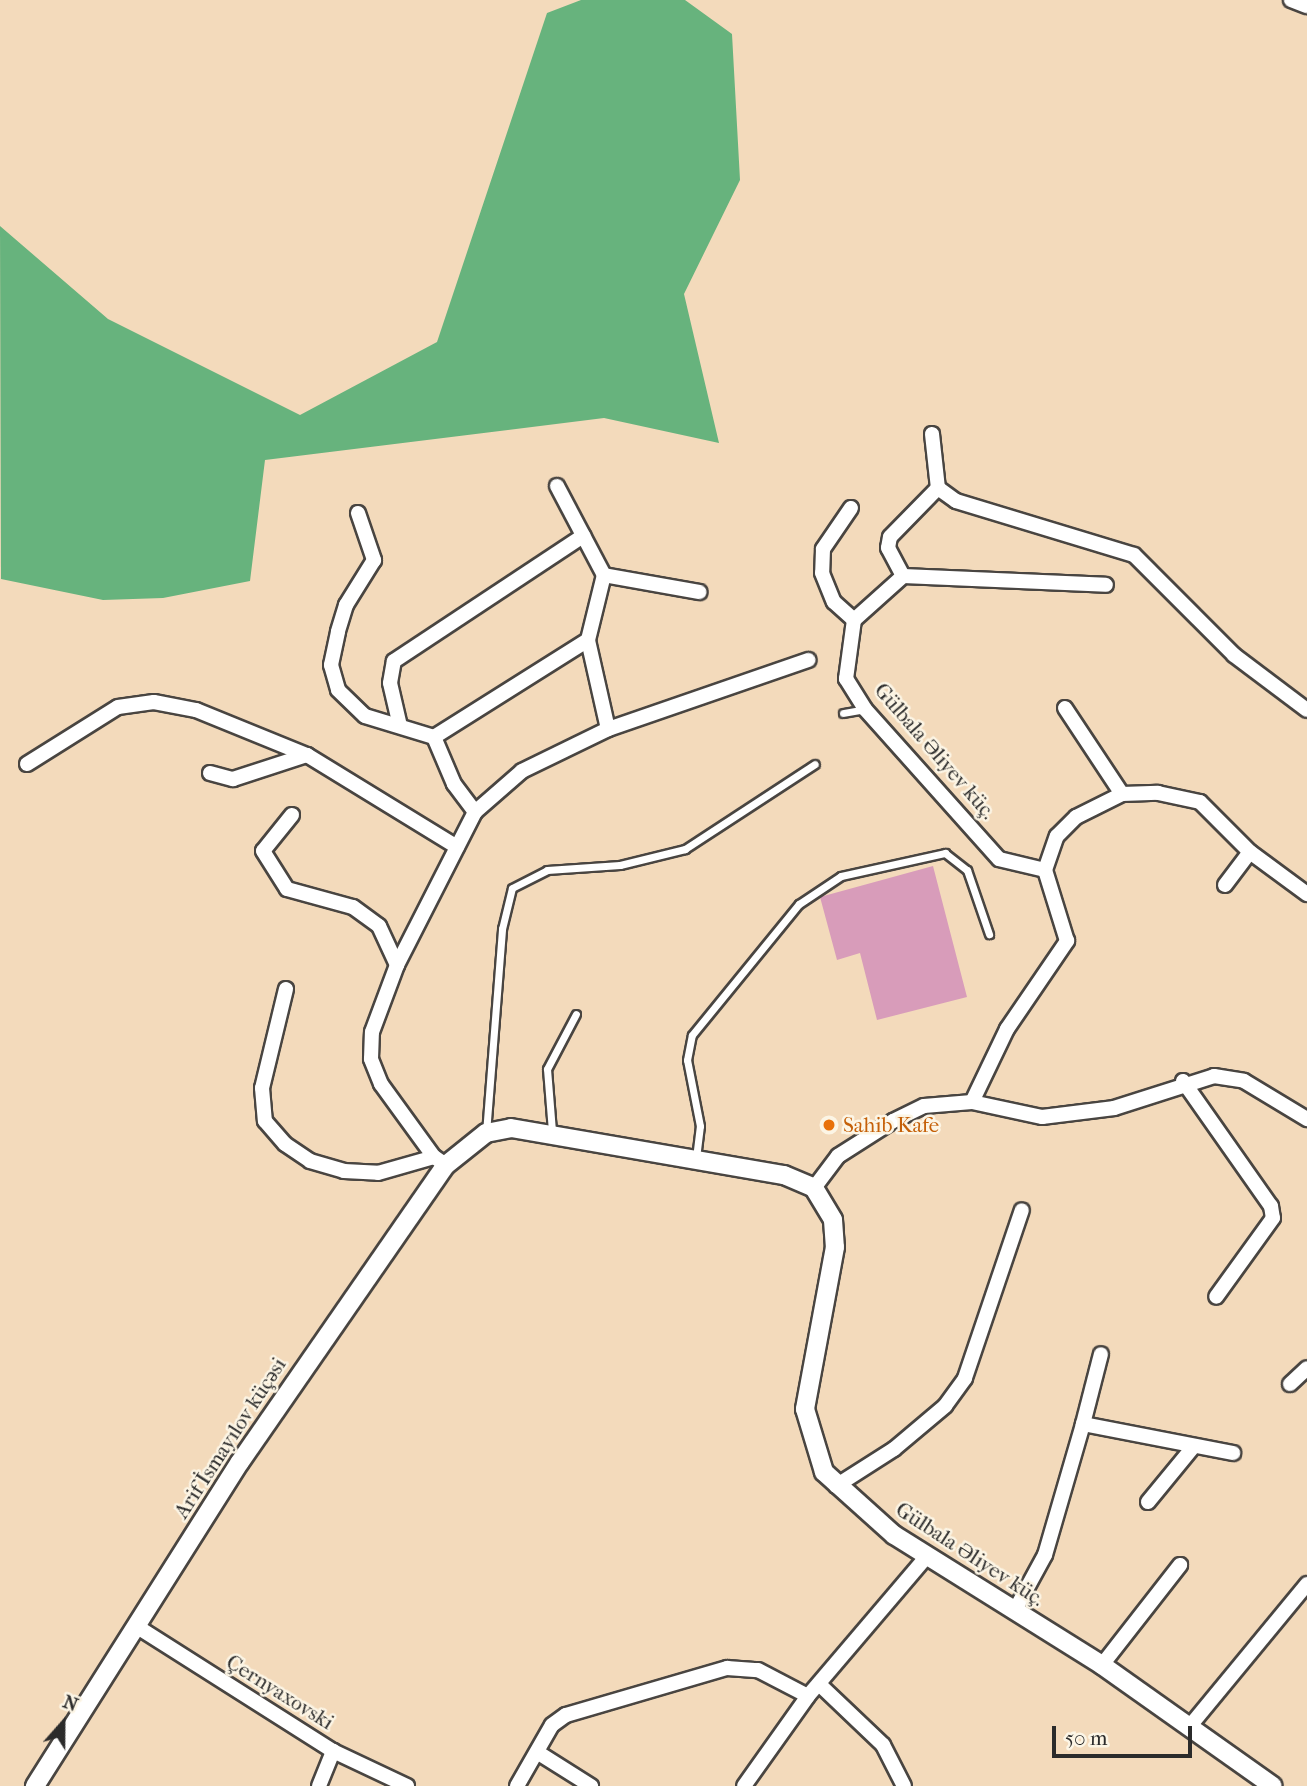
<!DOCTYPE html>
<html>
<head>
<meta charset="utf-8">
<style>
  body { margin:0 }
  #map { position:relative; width:1307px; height:1786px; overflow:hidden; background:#f3dabb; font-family:"IM FELL French Canon",serif }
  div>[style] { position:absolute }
  .forest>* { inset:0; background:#67b37d }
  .building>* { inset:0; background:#d89cba }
  .roads { filter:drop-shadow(2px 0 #494541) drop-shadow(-2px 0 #494541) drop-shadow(0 2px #494541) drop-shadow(0 -2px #494541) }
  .service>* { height:7px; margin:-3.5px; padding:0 3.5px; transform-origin:3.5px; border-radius:3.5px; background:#fff }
  .minor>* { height:14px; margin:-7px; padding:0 7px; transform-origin:7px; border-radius:7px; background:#fff }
  .tertiary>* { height:18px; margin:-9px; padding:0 9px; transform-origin:9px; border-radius:9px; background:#fff }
  .dots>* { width:19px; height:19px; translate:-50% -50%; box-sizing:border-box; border:4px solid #fcf5e5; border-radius:50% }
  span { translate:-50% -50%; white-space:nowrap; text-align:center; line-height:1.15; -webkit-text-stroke:5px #fcf5e5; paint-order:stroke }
  .street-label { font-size:21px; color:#2b2b2b }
  .food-label { font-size:21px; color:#c56008 }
  .left { translate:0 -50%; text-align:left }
  .north { position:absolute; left:28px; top:1688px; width:70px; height:70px; -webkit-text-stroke:5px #fcf5e5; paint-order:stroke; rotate:21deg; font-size:19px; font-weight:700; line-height:28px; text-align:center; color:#2b2b2b }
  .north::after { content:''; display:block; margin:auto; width:24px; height:32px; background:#2b2b2b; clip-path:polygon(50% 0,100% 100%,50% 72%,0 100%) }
  .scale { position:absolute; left:1052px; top:1726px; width:140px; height:32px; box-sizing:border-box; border:4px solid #2b2b2b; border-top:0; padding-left:9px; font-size:21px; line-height:24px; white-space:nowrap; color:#2b2b2b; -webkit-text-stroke:5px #fcf5e5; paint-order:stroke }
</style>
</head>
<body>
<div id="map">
  <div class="forest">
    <div style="clip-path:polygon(581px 0,685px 0,732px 34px,740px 180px,684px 294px,719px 443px,604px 418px,265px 460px,250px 581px,163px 598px,103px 600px,1px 579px,0 226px,108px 319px,300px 415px,437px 342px,547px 13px)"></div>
  </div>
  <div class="building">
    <div style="clip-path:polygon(933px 866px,967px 997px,877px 1020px,860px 953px,837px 960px,820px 897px)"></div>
  </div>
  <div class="roads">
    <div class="service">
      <div style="left:843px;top:713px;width:22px;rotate:-10deg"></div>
      <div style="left:552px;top:1131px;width:62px;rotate:-94.6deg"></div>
      <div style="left:547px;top:1069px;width:62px;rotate:-62.2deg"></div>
      <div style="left:486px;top:1133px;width:205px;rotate:-85.5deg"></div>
      <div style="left:502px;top:929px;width:42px;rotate:-76.3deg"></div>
      <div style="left:512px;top:888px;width:39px;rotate:-27deg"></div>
      <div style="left:547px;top:870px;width:73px;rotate:-3.9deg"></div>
      <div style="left:620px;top:865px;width:67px;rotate:-13.8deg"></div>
      <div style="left:685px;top:849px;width:155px;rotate:-33.2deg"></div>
      <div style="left:696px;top:1158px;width:32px;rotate:-83deg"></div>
      <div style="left:700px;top:1126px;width:67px;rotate:-101.1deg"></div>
      <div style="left:687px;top:1060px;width:25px;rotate:-79deg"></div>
      <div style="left:692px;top:1035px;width:169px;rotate:-50.8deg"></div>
      <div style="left:799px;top:904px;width:50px;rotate:-33.7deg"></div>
      <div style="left:841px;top:876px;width:107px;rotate:-12.5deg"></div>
      <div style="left:945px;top:853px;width:28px;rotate:38deg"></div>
      <div style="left:967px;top:870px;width:68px;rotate:71deg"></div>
    </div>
    <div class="minor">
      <div style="left:1291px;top:0;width:17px;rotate:21deg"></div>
      <div style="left:932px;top:434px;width:54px;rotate:83.7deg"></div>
      <div style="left:557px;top:486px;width:101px;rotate:62.2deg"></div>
      <div style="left:938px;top:488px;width:22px;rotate:36deg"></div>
      <div style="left:956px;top:501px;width:186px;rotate:16.9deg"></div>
      <div style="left:1134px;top:555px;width:141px;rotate:45deg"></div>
      <div style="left:1234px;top:655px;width:91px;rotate:37deg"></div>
      <div style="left:851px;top:508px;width:50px;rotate:124.3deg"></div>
      <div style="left:823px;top:549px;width:24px;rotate:92deg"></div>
      <div style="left:822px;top:573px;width:31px;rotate:68deg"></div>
      <div style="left:834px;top:602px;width:27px;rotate:42deg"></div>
      <div style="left:358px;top:513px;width:50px;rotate:71.2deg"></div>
      <div style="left:374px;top:560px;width:53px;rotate:121.9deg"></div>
      <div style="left:346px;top:605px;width:28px;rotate:107deg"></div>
      <div style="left:338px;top:632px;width:34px;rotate:102deg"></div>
      <div style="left:331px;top:665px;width:26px;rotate:74deg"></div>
      <div style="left:338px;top:690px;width:37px;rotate:44deg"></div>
      <div style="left:365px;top:716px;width:72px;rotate:16.9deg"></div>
      <div style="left:434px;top:737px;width:51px;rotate:66.9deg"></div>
      <div style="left:454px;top:784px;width:35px;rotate:53deg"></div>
      <div style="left:903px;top:576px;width:203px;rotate:2.5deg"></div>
      <div style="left:1065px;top:708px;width:103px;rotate:56.5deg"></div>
      <div style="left:400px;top:726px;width:44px;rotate:-103.1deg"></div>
      <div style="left:390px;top:683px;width:22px;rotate:-80deg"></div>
      <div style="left:394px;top:661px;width:227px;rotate:-33.5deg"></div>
      <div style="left:608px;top:729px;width:91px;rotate:-102.7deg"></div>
      <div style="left:588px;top:640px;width:67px;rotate:-76.2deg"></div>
      <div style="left:604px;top:575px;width:97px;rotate:10.1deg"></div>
      <div style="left:434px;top:737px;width:182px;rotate:-32.2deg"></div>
      <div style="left:27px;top:764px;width:107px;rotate:-32.1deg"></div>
      <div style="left:118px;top:707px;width:36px;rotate:-8deg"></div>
      <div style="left:154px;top:702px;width:43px;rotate:10.8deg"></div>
      <div style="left:196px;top:710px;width:120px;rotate:22.1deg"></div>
      <div style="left:307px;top:755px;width:176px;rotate:31.5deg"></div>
      <div style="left:210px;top:773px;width:24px;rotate:15deg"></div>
      <div style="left:233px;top:779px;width:78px;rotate:-18deg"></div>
      <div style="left:292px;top:815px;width:46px;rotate:128.9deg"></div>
      <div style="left:263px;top:851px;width:45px;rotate:57.7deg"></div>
      <div style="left:287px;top:889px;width:68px;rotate:15.3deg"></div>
      <div style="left:353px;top:907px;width:32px;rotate:36deg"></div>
      <div style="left:379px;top:926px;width:43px;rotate:65.2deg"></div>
      <div style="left:1045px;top:870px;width:36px;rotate:-71deg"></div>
      <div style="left:1057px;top:836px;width:27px;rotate:-45deg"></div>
      <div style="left:1076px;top:817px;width:51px;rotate:-26.6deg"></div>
      <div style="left:1122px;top:794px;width:36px;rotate:-2deg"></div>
      <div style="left:1158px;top:793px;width:43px;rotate:12.1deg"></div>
      <div style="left:1200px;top:802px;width:71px;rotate:45deg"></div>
      <div style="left:1250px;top:852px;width:71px;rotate:36.4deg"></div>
      <div style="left:1225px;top:885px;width:41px;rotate:-52.9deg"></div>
      <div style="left:286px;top:989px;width:102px;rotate:103.6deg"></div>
      <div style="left:262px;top:1088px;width:33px;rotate:85deg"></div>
      <div style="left:265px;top:1121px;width:30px;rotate:49deg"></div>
      <div style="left:285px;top:1144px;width:30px;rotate:34deg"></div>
      <div style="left:310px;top:1161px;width:35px;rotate:16deg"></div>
      <div style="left:344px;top:1171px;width:34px;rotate:3deg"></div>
      <div style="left:378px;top:1173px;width:58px;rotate:-15.9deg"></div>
      <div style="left:1183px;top:1081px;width:153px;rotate:54.9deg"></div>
      <div style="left:1271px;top:1206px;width:12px;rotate:81deg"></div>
      <div style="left:1273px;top:1218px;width:97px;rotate:125.8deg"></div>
      <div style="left:972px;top:1102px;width:72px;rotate:12.1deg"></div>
      <div style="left:1042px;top:1117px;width:73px;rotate:-7.1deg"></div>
      <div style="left:1114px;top:1108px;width:105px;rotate:-17.7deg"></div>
      <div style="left:1214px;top:1076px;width:30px;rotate:9deg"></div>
      <div style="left:1244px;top:1081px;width:74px;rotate:31.1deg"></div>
      <div style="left:446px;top:1165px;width:14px;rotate:-146deg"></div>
      <div style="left:434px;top:1157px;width:90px;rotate:-126deg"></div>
      <div style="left:381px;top:1084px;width:27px;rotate:-112deg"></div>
      <div style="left:371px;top:1059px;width:27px;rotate:-88deg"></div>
      <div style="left:372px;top:1032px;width:72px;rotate:-69.5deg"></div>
      <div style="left:397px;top:965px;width:172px;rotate:-63deg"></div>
      <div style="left:475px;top:812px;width:62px;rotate:-41.1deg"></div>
      <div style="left:522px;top:771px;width:96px;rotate:-26deg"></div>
      <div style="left:608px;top:729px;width:212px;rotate:-19deg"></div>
      <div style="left:814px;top:1188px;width:40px;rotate:-53deg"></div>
      <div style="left:838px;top:1156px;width:65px;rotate:-32.5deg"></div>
      <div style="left:893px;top:1121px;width:34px;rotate:-26deg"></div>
      <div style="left:924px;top:1106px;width:48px;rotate:-4.8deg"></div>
      <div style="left:972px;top:1102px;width:81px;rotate:-64.4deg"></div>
      <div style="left:1007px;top:1029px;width:107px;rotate:-55.7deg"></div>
      <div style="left:1067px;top:941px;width:74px;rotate:-107.2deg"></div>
      <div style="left:1045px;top:870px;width:47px;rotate:-166.6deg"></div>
      <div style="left:999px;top:859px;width:201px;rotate:-131.8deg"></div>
      <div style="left:865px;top:709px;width:36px;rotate:-122deg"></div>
      <div style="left:846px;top:679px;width:60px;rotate:-82.3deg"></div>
      <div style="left:854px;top:620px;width:66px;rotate:-41.9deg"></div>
      <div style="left:903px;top:576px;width:32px;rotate:-118deg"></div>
      <div style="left:888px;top:548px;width:11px;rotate:-80deg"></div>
      <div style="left:890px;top:537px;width:69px;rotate:-45.6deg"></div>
      <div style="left:1290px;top:1384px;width:23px;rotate:-43deg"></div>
      <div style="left:1083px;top:1424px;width:72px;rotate:-75.6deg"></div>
      <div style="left:836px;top:1486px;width:69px;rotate:-32.5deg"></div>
      <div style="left:894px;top:1449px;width:67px;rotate:-40.1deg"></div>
      <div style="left:945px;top:1406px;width:34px;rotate:-54deg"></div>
      <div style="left:965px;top:1378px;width:177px;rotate:-71.3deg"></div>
      <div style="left:1148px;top:1502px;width:72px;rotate:-50.6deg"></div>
      <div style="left:1015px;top:1610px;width:63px;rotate:-61.4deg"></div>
      <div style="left:1045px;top:1555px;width:136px;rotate:-73.8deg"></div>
      <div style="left:1083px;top:1424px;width:153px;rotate:10.9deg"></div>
      <div style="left:136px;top:1626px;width:233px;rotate:32.4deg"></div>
      <div style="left:333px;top:1751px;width:82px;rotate:25.3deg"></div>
      <div style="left:1102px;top:1665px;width:127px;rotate:-52deg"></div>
      <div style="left:819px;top:1684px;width:88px;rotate:43.6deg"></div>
      <div style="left:883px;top:1745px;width:46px;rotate:62.9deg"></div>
      <div style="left:1190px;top:1726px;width:184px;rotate:-50.5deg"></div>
      <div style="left:537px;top:1752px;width:64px;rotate:32.2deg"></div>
      <div style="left:319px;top:1786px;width:38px;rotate:-68deg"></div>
      <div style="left:517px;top:1786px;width:70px;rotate:-60.2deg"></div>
      <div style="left:552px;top:1725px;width:17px;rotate:-36deg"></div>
      <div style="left:566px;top:1715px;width:168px;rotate:-16.3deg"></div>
      <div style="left:727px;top:1668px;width:31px;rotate:4deg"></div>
      <div style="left:758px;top:1670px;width:56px;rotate:27.5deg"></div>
      <div style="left:744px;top:1786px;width:110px;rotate:-54.6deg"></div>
      <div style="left:808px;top:1696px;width:184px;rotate:-49.6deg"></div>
    </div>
    <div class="tertiary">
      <div style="left:35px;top:1786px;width:383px;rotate:-57.7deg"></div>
      <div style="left:240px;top:1462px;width:361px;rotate:-55.3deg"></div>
      <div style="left:446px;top:1165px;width:51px;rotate:-38.7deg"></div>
      <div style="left:486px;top:1133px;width:25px;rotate:-11deg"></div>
      <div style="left:511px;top:1128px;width:277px;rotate:9.8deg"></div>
      <div style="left:784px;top:1175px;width:33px;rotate:23deg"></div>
      <div style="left:814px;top:1188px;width:37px;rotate:59deg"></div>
      <div style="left:833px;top:1220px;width:27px;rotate:86deg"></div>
      <div style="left:835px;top:1247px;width:165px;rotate:100.5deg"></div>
      <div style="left:805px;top:1409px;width:66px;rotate:73.2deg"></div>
      <div style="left:824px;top:1472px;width:94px;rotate:42deg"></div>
      <div style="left:894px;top:1535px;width:245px;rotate:32deg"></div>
      <div style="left:1102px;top:1665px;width:209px;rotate:35.3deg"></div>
    </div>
  </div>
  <div class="dots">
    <div style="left:829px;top:1125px;background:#e8710a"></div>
  </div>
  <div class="street-label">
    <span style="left:935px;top:751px;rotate:49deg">Gülbala Əliyev küç.</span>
    <span style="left:230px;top:1438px;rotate:-57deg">Arif İsmayılov küçəsi</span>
    <span style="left:970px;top:1554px;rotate:33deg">Gülbala Əliyev küç.</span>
    <span style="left:280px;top:1692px;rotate:32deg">Çernyaxovski</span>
  </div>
  <div class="food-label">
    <span class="left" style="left:843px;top:1125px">Sahib Kafe</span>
  </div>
  <div class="north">N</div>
  <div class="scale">50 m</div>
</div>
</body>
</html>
